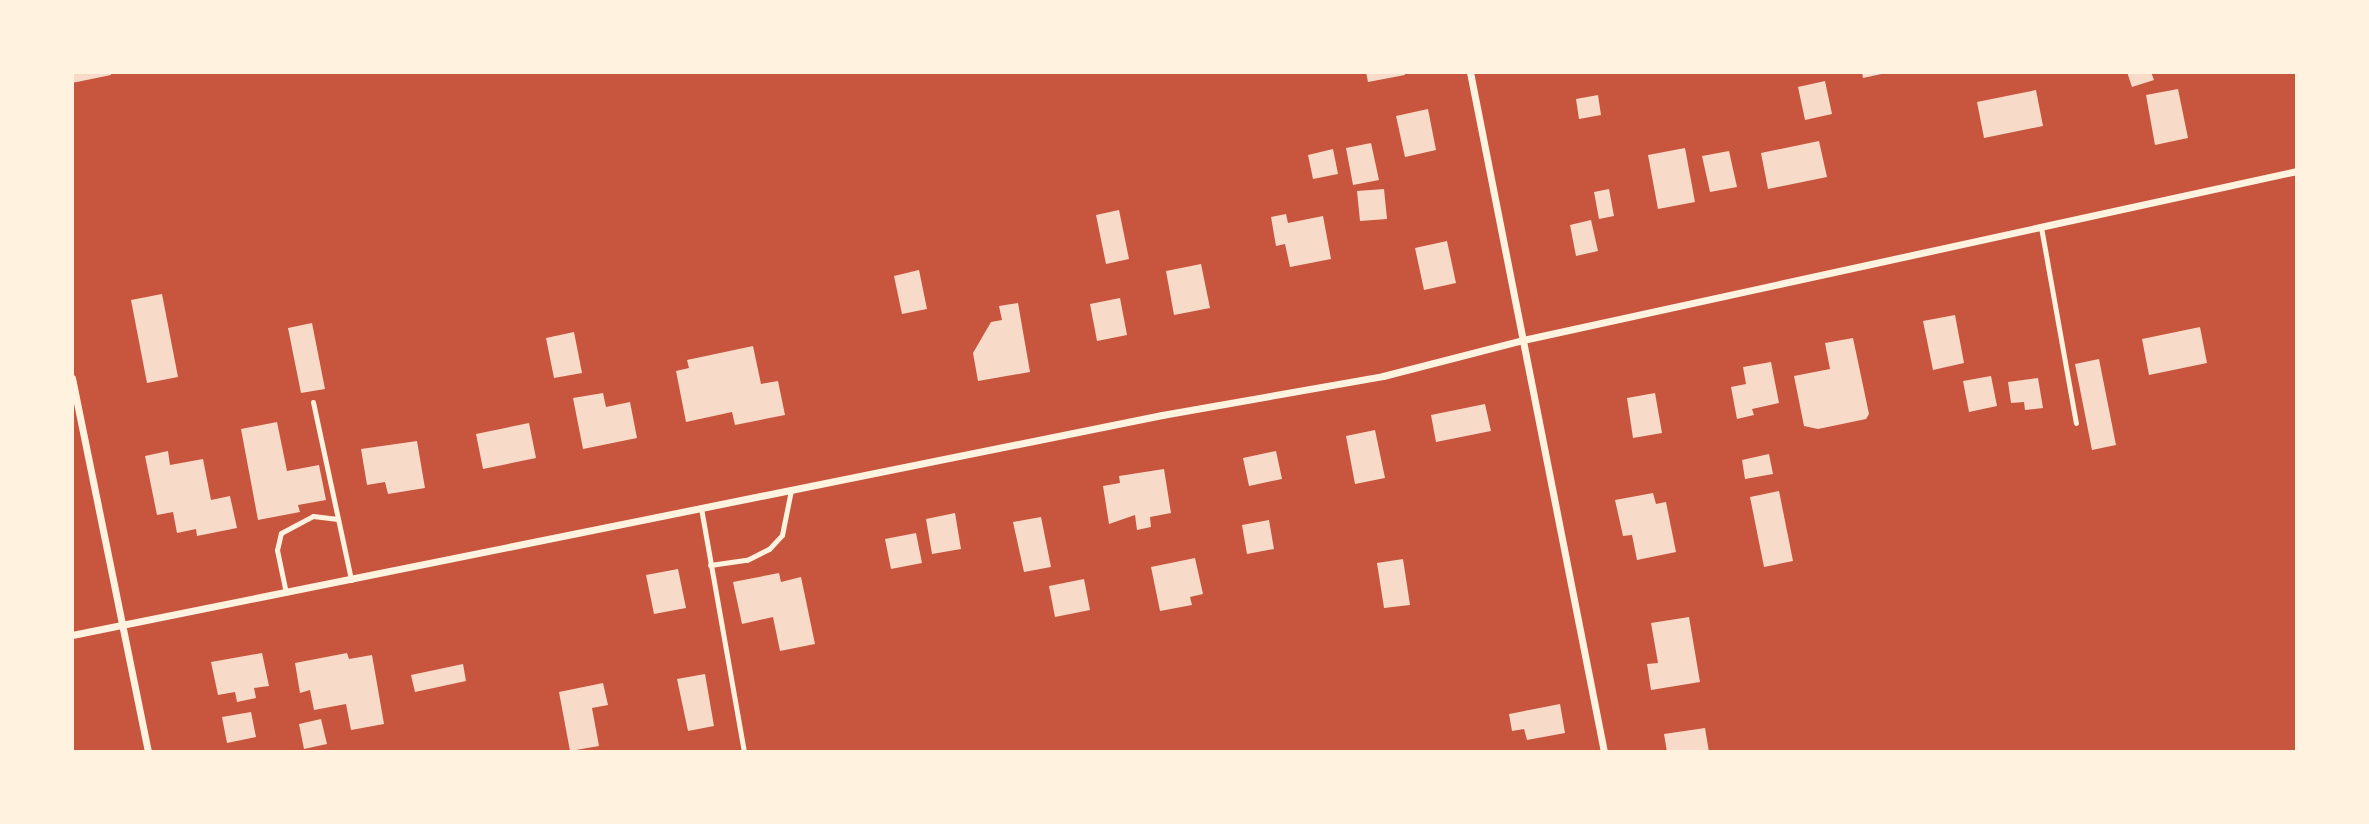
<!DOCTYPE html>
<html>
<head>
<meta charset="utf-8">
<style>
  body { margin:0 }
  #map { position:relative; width:2369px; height:824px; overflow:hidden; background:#c8553d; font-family:"Work Sans",sans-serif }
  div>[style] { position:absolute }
  .building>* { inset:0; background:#f7dbc8 }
  .service>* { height:5px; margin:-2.5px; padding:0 2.5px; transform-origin:2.5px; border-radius:2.5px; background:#fff3e0 }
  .minor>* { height:7px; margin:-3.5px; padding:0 3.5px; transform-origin:3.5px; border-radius:3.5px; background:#fff3e0 }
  span { translate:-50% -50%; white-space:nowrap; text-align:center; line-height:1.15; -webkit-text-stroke:7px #fff3e0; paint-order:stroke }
  .frame { position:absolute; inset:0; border:74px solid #fff3e0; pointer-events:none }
</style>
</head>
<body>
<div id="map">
  <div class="building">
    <div style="clip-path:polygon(72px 72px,111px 72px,111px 75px,72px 83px)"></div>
    <div style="clip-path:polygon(1366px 72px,1404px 72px,1405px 75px,1368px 82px)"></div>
    <div style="clip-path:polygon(1862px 72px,1886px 72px,1886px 73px,1863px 78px)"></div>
    <div style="clip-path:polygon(2127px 72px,2151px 72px,2154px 80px,2132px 87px)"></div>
    <div style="clip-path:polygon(1825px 81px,1832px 114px,1805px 120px,1798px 87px)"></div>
    <div style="clip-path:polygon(2178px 89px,2188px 138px,2155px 145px,2146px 95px)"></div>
    <div style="clip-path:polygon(2036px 90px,2043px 126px,1984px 138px,1977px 102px)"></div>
    <div style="clip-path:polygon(1598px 95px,1601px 115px,1579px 119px,1576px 99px)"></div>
    <div style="clip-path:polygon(1428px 109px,1436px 150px,1405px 157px,1396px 116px)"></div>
    <div style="clip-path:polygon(1819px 141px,1827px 177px,1768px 189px,1761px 153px)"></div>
    <div style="clip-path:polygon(1371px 143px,1379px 180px,1353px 185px,1346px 148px)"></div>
    <div style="clip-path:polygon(1685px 148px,1695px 202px,1658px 209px,1648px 155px)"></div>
    <div style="clip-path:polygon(1333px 149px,1338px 174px,1313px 179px,1308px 155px)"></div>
    <div style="clip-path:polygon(1729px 151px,1737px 187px,1710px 192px,1702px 156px)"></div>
    <div style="clip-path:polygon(1384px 189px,1387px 219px,1360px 221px,1357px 191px)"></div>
    <div style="clip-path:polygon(1609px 189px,1614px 216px,1599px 219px,1594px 192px)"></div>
    <div style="clip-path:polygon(1119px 210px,1129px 259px,1106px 264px,1096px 215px)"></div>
    <div style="clip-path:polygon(1286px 214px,1288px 223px,1323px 216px,1331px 259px,1290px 267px,1285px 244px,1276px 246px,1271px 217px)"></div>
    <div style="clip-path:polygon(1591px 220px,1598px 251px,1576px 256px,1570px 225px)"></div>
    <div style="clip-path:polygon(1447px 241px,1456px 283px,1424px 290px,1415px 248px)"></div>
    <div style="clip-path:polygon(1201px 264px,1210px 308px,1174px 315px,1166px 271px)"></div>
    <div style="clip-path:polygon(919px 270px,927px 309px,902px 314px,894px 276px)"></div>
    <div style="clip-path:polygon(162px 294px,178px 377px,147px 383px,131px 300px)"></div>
    <div style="clip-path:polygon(1120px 298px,1127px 335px,1097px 341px,1090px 304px)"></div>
    <div style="clip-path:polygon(1018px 303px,1030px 372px,978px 381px,973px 353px,991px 322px,1002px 320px,999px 306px)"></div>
    <div style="clip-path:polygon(1955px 315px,1964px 363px,1933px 370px,1923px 321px)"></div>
    <div style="clip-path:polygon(312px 323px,325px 389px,301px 393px,288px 328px)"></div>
    <div style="clip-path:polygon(2200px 327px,2207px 363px,2149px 375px,2142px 339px)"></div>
    <div style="clip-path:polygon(574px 332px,582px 373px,554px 378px,546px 338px)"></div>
    <div style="clip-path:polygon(1853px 338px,1869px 414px,1866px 419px,1818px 429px,1804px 426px,1794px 376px,1830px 369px,1825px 343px)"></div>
    <div style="clip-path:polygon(753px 346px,761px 384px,778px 381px,785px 415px,735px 425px,732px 412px,686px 422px,676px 371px,689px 368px,687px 360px)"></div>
    <div style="clip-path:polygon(2099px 359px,2116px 445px,2092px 450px,2075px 364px)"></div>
    <div style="clip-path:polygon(1771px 362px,1779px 403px,1752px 409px,1754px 415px,1737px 419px,1731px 387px,1746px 384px,1743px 367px)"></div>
    <div style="clip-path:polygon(1991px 376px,1997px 406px,1969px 412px,1963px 381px)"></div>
    <div style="clip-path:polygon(2038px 378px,2043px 408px,2025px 410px,2024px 402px,2011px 403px,2008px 382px)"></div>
    <div style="clip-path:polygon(603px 393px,606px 407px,630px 402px,637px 438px,583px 449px,573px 398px)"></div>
    <div style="clip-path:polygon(1655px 393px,1662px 433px,1633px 438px,1627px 398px)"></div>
    <div style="clip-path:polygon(1485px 404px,1491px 431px,1436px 442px,1431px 415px)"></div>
    <div style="clip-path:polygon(277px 422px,287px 471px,319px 465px,326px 500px,298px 505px,300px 512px,258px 520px,241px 429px)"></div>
    <div style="clip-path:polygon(529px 423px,536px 458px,483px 469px,476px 434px)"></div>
    <div style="clip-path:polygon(1375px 430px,1385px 478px,1355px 484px,1346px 436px)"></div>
    <div style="clip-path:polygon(417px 441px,425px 488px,388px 494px,385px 482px,367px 485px,361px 449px)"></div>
    <div style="clip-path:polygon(168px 451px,170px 465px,203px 459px,211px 500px,230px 496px,237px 528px,197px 536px,196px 529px,177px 533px,173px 512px,157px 515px,145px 456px)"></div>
    <div style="clip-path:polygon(1276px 451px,1282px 479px,1249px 486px,1243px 458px)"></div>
    <div style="clip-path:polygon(1769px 454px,1773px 474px,1745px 479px,1742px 460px)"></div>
    <div style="clip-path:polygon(1164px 469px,1171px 513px,1150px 517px,1151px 527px,1137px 530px,1135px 515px,1109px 524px,1103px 486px,1120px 483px,1119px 476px)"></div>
    <div style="clip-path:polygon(1779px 491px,1793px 561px,1764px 567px,1750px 497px)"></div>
    <div style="clip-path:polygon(1653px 493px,1656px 504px,1666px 502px,1676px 552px,1637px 560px,1632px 535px,1623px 536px,1615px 500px)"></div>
    <div style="clip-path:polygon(955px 513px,961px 549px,932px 554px,926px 519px)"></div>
    <div style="clip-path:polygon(1041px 517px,1051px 567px,1024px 572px,1013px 522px)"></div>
    <div style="clip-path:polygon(1269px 520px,1274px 549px,1247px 554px,1242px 525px)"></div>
    <div style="clip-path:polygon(916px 533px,922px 563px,891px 569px,885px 539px)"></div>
    <div style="clip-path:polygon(1195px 558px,1203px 594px,1190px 597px,1192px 605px,1160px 611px,1151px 567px)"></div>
    <div style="clip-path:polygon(1403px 559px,1410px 605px,1384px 608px,1377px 563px)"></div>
    <div style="clip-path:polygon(678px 569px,686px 608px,654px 614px,646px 575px)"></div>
    <div style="clip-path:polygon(779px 573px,781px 582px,801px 577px,815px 644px,780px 651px,773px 617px,742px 624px,733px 582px)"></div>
    <div style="clip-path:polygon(1084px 579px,1090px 610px,1055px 617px,1049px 586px)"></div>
    <div style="clip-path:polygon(1689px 617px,1700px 682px,1651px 690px,1647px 664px,1658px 663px,1651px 623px)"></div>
    <div style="clip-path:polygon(262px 653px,269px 686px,254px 688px,256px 698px,237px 702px,235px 692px,218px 695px,211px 662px)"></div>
    <div style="clip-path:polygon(347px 653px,349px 659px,372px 655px,384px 724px,351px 730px,346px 704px,314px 710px,310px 690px,300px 693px,295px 663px)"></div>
    <div style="clip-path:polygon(463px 664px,466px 681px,415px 692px,411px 675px)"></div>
    <div style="clip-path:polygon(705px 674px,714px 726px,688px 731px,677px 679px)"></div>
    <div style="clip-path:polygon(603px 683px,608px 705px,592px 708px,599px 746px,570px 751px,559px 692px)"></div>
    <div style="clip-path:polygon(1560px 704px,1565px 733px,1527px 740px,1524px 729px,1512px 731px,1509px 714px)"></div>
    <div style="clip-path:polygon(251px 712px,256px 737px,227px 743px,222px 717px)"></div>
    <div style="clip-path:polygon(321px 719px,327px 744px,304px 749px,299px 724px)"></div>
    <div style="clip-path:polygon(1705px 728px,1709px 752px,1667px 752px,1664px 734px)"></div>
  </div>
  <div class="service">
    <div style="left:2041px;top:227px;width:199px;rotate:79.9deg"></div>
    <div style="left:313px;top:402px;width:182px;rotate:77.9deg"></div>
    <div style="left:701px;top:508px;width:248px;rotate:80deg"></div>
    <div style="left:710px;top:565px;width:37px;rotate:-8deg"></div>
    <div style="left:747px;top:560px;width:25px;rotate:-27deg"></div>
    <div style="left:769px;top:549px;width:19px;rotate:-47deg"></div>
    <div style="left:782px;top:535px;width:46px;rotate:-78.7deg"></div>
    <div style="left:286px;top:593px;width:44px;rotate:-101.8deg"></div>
    <div style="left:277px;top:550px;width:17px;rotate:-77deg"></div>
    <div style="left:281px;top:533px;width:36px;rotate:-28deg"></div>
    <div style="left:313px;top:516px;width:25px;rotate:7deg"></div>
  </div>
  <div class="minor">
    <div style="left:1470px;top:72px;width:693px;rotate:78.85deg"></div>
    <div style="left:72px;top:378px;width:382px;rotate:78.5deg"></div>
    <div style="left:72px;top:635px;width:1112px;rotate:-11.41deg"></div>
    <div style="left:1162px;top:415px;width:224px;rotate:-10deg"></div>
    <div style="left:1383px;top:376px;width:145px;rotate:-14.4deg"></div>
    <div style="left:1523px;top:340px;width:792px;rotate:-12.32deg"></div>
  </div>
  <div class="frame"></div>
</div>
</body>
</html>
